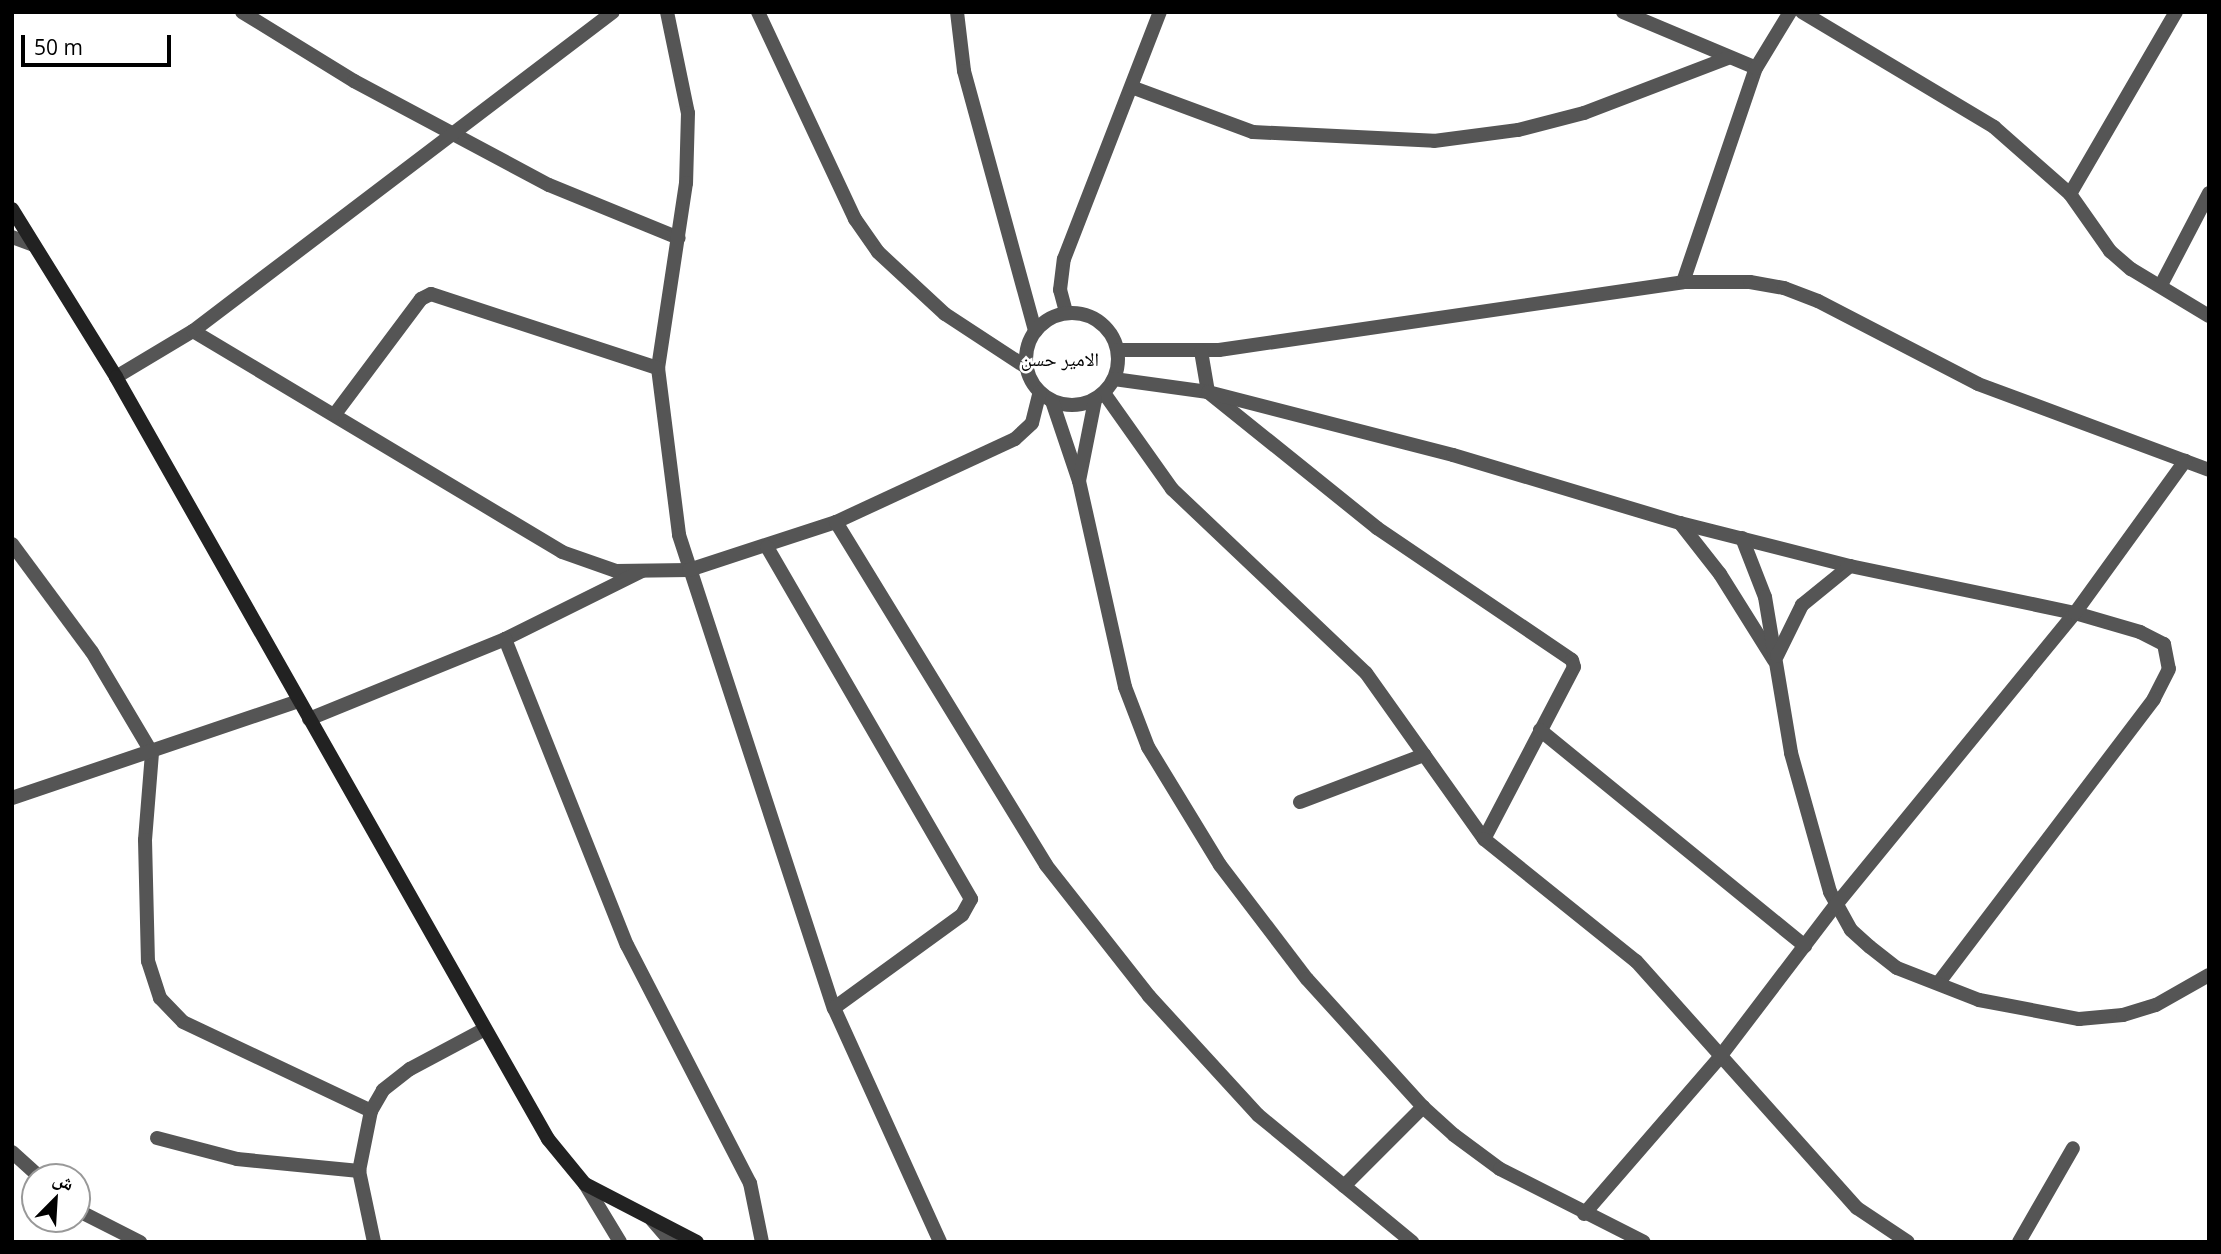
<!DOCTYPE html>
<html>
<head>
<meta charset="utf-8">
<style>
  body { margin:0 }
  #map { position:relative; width:2221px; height:1254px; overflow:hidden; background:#fff; font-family:"Open Sans","Noto Naskh Arabic",sans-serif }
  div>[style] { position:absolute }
  .street>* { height:14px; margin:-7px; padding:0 7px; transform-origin:7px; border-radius:7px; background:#555 }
  .street>.ring { margin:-7px; padding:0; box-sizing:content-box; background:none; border:14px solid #555; border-radius:50% }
  .secondary>* { height:14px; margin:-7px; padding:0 7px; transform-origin:7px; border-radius:7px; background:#222 }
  span { translate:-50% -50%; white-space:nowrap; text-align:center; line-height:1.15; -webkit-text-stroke:5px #fff; paint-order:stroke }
  .neighbourhood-label { font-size:19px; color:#000 }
  .frame { position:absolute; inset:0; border:14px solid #000; pointer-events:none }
  .north { position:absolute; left:21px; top:1163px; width:70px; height:70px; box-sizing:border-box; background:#fff; border:2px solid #999; border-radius:50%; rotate:24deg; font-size:19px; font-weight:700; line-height:28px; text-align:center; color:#000 }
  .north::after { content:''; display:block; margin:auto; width:24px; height:32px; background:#000; clip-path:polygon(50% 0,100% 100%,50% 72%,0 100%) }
  .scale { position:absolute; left:21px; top:35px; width:150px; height:32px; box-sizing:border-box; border:4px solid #000; border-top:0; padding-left:9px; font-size:21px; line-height:24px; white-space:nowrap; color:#000; -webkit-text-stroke:5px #fff; paint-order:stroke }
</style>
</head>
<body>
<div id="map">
  <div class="street">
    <div style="left:242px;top:12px;width:132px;rotate:31.6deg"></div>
    <div style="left:354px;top:81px;width:221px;rotate:28.1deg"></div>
    <div style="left:549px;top:185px;width:140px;rotate:22.2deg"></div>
    <div style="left:667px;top:12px;width:103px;rotate:78.3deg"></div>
    <div style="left:688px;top:113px;width:70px;rotate:91.6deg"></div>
    <div style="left:686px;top:183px;width:187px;rotate:98.6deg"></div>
    <div style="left:658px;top:368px;width:168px;rotate:82.8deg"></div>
    <div style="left:679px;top:535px;width:498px;rotate:71.9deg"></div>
    <div style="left:834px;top:1008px;width:257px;rotate:65.6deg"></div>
    <div style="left:758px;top:12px;width:229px;rotate:64.9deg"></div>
    <div style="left:855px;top:219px;width:40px;rotate:55.1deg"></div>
    <div style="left:878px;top:252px;width:91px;rotate:42.8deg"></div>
    <div style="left:945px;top:314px;width:97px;rotate:33.2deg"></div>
    <div style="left:957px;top:12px;width:59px;rotate:83.2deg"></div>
    <div style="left:964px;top:71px;width:270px;rotate:74.7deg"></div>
    <div style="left:1623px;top:12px;width:144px;rotate:22.8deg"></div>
    <div style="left:1802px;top:12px;width:224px;rotate:30.9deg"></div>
    <div style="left:1994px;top:127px;width:101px;rotate:41.4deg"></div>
    <div style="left:2070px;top:194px;width:70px;rotate:54.9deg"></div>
    <div style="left:2110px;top:251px;width:28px;rotate:41deg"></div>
    <div style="left:2131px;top:269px;width:91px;rotate:31.1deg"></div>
    <div style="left:1134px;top:88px;width:127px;rotate:20.3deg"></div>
    <div style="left:1253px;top:132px;width:181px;rotate:2.8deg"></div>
    <div style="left:1434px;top:141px;width:85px;rotate:-7.5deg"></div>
    <div style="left:1518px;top:130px;width:68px;rotate:-14.4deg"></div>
    <div style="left:1584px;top:113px;width:154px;rotate:-20.9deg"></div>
    <div style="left:2070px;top:194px;width:211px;rotate:-59.8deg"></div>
    <div style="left:12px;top:237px;width:23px;rotate:20deg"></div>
    <div style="left:1683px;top:282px;width:226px;rotate:-71.2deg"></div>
    <div style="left:1756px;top:68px;width:66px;rotate:-58.7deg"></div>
    <div style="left:2161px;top:285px;width:104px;rotate:-62.4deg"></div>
    <div style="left:1066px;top:312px;width:23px;rotate:-105deg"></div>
    <div style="left:1060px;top:290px;width:31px;rotate:-83deg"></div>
    <div style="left:1064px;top:259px;width:265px;rotate:-68.8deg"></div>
    <div class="ring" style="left:1026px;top:313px;width:78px;height:78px"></div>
    <div style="left:193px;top:331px;width:430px;rotate:30.9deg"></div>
    <div style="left:562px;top:552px;width:57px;rotate:19.4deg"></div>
    <div style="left:616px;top:571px;width:73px;rotate:-0.8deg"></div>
    <div style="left:689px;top:570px;width:155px;rotate:-18.1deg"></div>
    <div style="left:836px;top:522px;width:197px;rotate:-24.9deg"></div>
    <div style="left:1015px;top:439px;width:23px;rotate:-43deg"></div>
    <div style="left:1032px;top:423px;width:32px;rotate:-76deg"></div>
    <div style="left:1118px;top:350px;width:101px"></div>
    <div style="left:1219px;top:350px;width:469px;rotate:-8.3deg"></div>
    <div style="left:1683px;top:282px;width:67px"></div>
    <div style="left:1750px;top:282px;width:35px;rotate:10deg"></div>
    <div style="left:1784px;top:288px;width:36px;rotate:21deg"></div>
    <div style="left:1818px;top:301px;width:180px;rotate:27.4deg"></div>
    <div style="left:1978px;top:384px;width:246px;rotate:20.4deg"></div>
    <div style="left:1201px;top:351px;width:42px;rotate:80.3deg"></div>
    <div style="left:1208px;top:392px;width:217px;rotate:38.8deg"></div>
    <div style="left:1377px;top:528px;width:235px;rotate:34.1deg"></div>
    <div style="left:1572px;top:660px;width:7px;rotate:74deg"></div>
    <div style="left:1574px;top:667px;width:194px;rotate:117.6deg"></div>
    <div style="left:116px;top:377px;width:90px;rotate:-30.9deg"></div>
    <div style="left:193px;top:331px;width:527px;rotate:-37.22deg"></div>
    <div style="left:1114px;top:379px;width:95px;rotate:7.9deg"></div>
    <div style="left:1208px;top:392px;width:253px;rotate:14.4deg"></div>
    <div style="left:1453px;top:455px;width:237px;rotate:16.7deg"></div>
    <div style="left:1680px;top:523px;width:175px;rotate:14.2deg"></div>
    <div style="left:1850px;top:566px;width:230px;rotate:11.8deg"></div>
    <div style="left:2075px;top:613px;width:68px;rotate:16.3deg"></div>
    <div style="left:2140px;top:632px;width:27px;rotate:27deg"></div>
    <div style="left:2164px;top:644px;width:25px;rotate:79deg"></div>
    <div style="left:2169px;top:669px;width:34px;rotate:117deg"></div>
    <div style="left:2154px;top:699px;width:355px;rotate:127.2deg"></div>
    <div style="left:1104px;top:393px;width:118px;rotate:54.7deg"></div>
    <div style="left:1172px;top:489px;width:267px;rotate:43.5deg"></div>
    <div style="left:1366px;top:673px;width:204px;rotate:54.6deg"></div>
    <div style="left:1484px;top:839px;width:195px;rotate:38.8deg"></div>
    <div style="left:1636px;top:961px;width:331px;rotate:48.2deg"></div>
    <div style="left:1857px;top:1208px;width:61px;rotate:33.7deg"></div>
    <div style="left:1052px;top:401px;width:84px;rotate:71.4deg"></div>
    <div style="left:1079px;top:481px;width:211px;rotate:77.4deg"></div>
    <div style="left:1125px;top:687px;width:64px;rotate:69deg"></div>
    <div style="left:1148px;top:747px;width:138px;rotate:58.6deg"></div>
    <div style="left:1220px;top:865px;width:143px;rotate:52.7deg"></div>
    <div style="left:1307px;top:979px;width:173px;rotate:47.8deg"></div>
    <div style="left:1423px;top:1107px;width:42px;rotate:42.1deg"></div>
    <div style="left:1454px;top:1135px;width:57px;rotate:36.5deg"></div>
    <div style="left:1500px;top:1169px;width:161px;rotate:26.9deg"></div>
    <div style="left:335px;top:414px;width:144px;rotate:-53.2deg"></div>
    <div style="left:421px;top:299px;width:11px;rotate:-27deg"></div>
    <div style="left:431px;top:294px;width:239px;rotate:18.1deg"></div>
    <div style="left:1079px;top:481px;width:83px;rotate:-78.8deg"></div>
    <div style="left:836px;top:522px;width:402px;rotate:58.5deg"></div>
    <div style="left:1046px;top:865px;width:167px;rotate:51.8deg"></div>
    <div style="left:1149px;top:996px;width:161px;rotate:47.5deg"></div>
    <div style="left:1258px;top:1115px;width:200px;rotate:39.5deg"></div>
    <div style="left:1680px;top:523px;width:65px;rotate:51.9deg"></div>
    <div style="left:1720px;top:574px;width:102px;rotate:57.9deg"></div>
    <div style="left:1742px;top:538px;width:63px;rotate:68.7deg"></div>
    <div style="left:1765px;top:597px;width:158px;rotate:80.5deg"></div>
    <div style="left:1791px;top:753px;width:144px;rotate:74.3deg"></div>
    <div style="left:1830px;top:892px;width:43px;rotate:61.1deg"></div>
    <div style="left:1851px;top:930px;width:25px;rotate:42deg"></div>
    <div style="left:1870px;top:947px;width:34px;rotate:38deg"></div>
    <div style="left:1897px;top:968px;width:88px;rotate:21.3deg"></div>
    <div style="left:1979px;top:1000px;width:102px;rotate:10.8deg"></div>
    <div style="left:2079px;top:1019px;width:44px;rotate:-5.2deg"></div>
    <div style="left:2123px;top:1015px;width:34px;rotate:-17deg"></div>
    <div style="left:2156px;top:1005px;width:61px;rotate:-29.5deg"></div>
    <div style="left:12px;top:544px;width:134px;rotate:53.5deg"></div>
    <div style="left:92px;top:652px;width:117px;rotate:59.3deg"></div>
    <div style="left:152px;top:753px;width:87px;rotate:94.6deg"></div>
    <div style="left:145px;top:840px;width:121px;rotate:88.6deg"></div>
    <div style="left:148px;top:961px;width:39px;rotate:72deg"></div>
    <div style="left:160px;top:998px;width:33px;rotate:46deg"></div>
    <div style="left:183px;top:1022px;width:208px;rotate:25.3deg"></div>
    <div style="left:767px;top:547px;width:407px;rotate:59.9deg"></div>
    <div style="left:971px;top:899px;width:18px;rotate:119deg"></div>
    <div style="left:962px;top:915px;width:158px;rotate:144deg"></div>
    <div style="left:505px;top:639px;width:153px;rotate:-26.4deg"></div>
    <div style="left:1777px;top:656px;width:57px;rotate:-63.9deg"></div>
    <div style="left:1802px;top:605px;width:62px;rotate:-39.1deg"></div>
    <div style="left:309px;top:719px;width:212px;rotate:-22.2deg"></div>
    <div style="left:505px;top:639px;width:329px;rotate:68.3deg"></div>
    <div style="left:627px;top:945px;width:268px;rotate:62.7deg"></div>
    <div style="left:750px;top:1183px;width:60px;rotate:78.5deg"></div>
    <div style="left:1540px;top:730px;width:342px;rotate:39.2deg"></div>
    <div style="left:12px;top:798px;width:303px;rotate:-18.7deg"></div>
    <div style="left:1300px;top:802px;width:133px;rotate:-20.8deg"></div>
    <div style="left:157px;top:1138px;width:83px;rotate:14.7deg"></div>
    <div style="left:237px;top:1159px;width:123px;rotate:5.6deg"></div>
    <div style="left:12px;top:1152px;width:38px;rotate:42deg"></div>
    <div style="left:585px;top:1184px;width:68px;rotate:58.9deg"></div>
    <div style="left:1344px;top:1186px;width:112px;rotate:-45deg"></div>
    <div style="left:77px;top:1210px;width:71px;rotate:26.9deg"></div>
    <div style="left:1584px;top:1214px;width:206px;rotate:-49.1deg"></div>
    <div style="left:1719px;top:1058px;width:191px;rotate:-52.7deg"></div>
    <div style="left:1835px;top:906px;width:379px;rotate:-50.7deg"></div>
    <div style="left:2075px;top:613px;width:188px;rotate:-54.1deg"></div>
    <div style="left:652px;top:1220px;width:29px;rotate:49deg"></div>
    <div style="left:374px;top:1242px;width:73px;rotate:-101.9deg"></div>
    <div style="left:359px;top:1171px;width:61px;rotate:-78.7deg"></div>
    <div style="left:371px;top:1111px;width:24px;rotate:-60deg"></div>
    <div style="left:383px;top:1090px;width:34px;rotate:-38deg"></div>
    <div style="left:410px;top:1069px;width:85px;rotate:-28.1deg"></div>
    <div style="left:2019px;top:1242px;width:108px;rotate:-60.1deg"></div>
  </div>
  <div class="secondary">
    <div style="left:12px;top:209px;width:198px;rotate:58.2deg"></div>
    <div style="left:116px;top:377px;width:876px;rotate:60.45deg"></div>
    <div style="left:548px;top:1139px;width:58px;rotate:50.6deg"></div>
    <div style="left:585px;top:1184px;width:126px;rotate:27.4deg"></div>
  </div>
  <div class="neighbourhood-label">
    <span style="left:1060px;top:360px">الامير حسن</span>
  </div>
  <div class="frame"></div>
  <div class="north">ش</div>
  <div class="scale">50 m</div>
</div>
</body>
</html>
